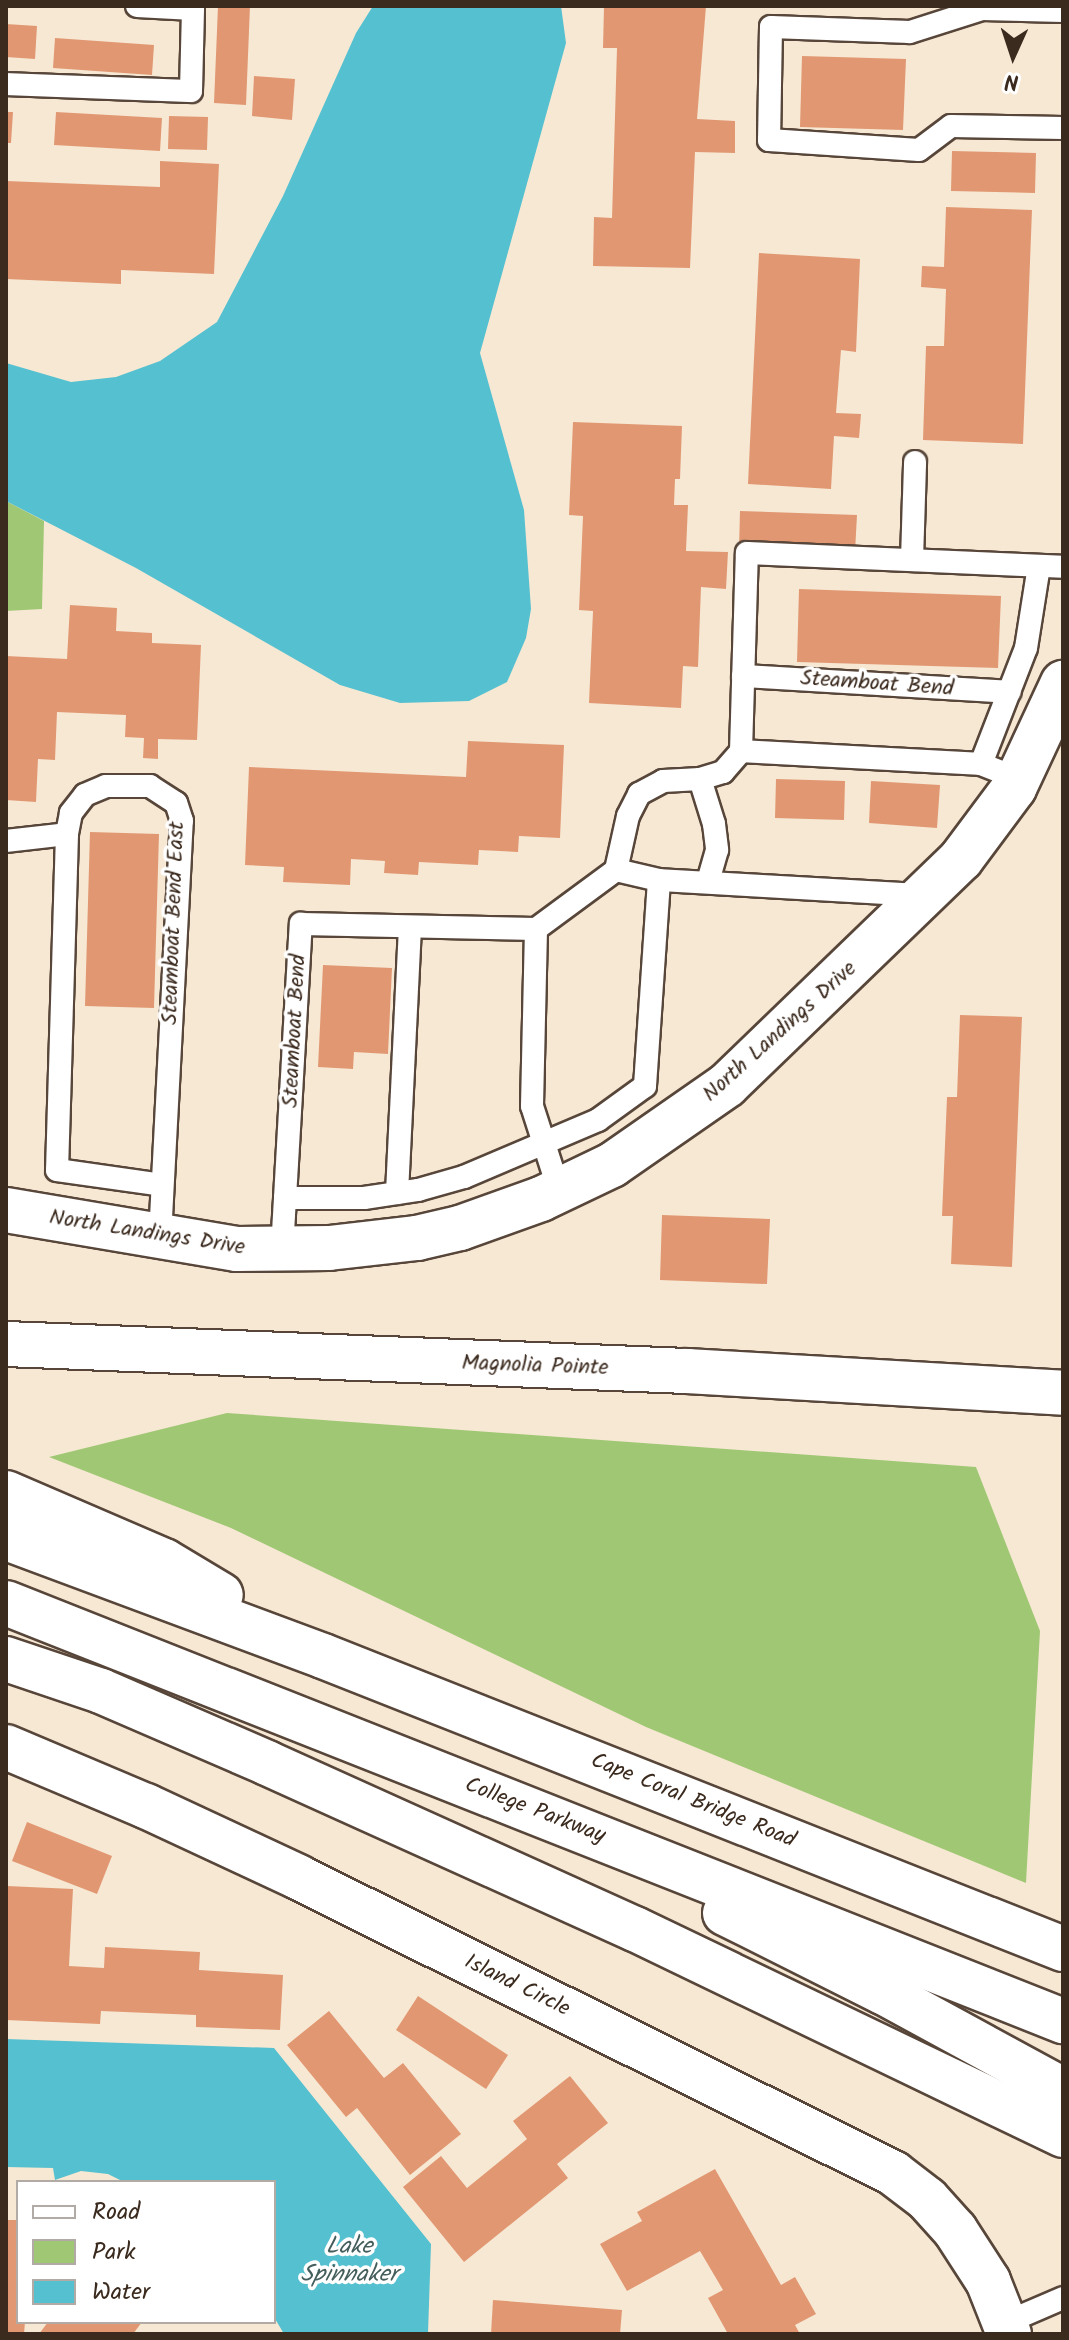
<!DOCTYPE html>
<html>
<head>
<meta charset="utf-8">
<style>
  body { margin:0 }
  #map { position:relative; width:1069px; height:2340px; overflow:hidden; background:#f7e8d4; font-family:Kalam,sans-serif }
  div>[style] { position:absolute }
  .green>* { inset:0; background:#a0c874 }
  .water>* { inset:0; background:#55c0cf }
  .building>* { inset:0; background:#e19872 }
  .roads { filter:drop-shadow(2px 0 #574639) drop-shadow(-2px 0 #574639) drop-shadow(0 2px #574639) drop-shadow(0 -2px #574639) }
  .service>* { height:22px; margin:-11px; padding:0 11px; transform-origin:11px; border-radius:11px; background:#fff }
  .minor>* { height:44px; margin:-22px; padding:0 22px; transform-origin:22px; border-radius:22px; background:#fff }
  .primary>* { height:44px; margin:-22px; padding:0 22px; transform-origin:22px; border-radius:22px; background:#fff }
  span { translate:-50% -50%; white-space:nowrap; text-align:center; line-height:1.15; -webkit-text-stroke:7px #fff; paint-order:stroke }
  .street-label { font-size:22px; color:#3b2a1e }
  .water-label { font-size:24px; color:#445e5c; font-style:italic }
  .frame { position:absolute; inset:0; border:8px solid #3b2a1e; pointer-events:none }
  .legend { position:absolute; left:16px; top:2180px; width:260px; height:144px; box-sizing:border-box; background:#fff; border:2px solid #b1aaa5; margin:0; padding:10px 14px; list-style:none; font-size:24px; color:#3b2a1e }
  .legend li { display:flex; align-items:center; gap:16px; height:40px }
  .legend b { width:40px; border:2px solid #b1aaa5 }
  .north { position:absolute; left:973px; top:16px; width:80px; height:80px; -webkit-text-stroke:6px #fff; paint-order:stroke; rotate:183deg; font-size:22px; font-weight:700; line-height:32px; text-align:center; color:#3b2a1e }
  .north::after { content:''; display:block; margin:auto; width:28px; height:36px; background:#3b2a1e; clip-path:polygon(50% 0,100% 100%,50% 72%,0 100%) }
</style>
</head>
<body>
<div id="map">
  <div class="green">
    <div style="clip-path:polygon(6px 501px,44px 521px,42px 609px,6px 611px)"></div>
    <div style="clip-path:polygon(227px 1413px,976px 1467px,1040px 1631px,1026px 1883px,646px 1727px,231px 1528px,49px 1457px)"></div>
  </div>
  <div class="water">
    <div style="clip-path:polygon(373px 6px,561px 6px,566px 43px,480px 353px,524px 510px,531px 609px,526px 638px,507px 682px,469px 701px,400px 703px,340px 685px,136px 568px,6px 501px,6px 363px,71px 382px,116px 377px,160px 361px,217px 322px,283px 196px,356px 33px)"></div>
    <div style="clip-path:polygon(6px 2039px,274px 2048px,431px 2244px,428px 2334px,284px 2334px,274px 2317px,274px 2182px,124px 2182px,108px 2174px,81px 2171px,55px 2180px,53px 2168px,6px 2167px)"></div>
  </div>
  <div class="building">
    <div style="clip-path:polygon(218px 6px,250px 6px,246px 105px,214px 103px)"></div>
    <div style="clip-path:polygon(604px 6px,706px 6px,697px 119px,735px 121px,735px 153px,695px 152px,690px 268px,593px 266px,594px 217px,612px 218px,617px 48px,603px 48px)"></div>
    <div style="clip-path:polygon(6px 24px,37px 26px,35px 59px,6px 57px)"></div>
    <div style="clip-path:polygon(55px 38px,154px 45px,152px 75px,53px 68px)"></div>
    <div style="clip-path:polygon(802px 56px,906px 59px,903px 130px,800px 127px)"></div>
    <div style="clip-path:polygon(254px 76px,295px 79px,292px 120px,252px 116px)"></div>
    <div style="clip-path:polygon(6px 112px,13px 112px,11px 143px,6px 143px)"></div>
    <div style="clip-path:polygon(56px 112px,162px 118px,160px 151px,54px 145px)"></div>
    <div style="clip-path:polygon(169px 116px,208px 117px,207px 150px,168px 149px)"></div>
    <div style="clip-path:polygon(952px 151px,1036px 153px,1035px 193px,951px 191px)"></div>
    <div style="clip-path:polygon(160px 161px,219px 164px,214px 274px,121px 270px,121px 284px,6px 279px,6px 181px,160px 187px)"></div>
    <div style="clip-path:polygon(946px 207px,1032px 210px,1023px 444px,923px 440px,926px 346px,944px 346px,946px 289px,921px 287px,922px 266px,944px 267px)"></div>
    <div style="clip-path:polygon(759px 253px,860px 259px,856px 352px,841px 350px,836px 413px,861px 414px,859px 438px,834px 436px,831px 489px,748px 484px)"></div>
    <div style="clip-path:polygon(573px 422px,682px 426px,680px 479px,675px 479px,674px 505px,688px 505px,686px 551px,728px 552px,726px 589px,701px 587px,698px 667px,683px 666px,681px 708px,589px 703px,593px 611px,579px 610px,583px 516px,569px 515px)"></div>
    <div style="clip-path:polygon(740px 511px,857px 515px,855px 552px,739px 549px)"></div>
    <div style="clip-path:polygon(799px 589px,1001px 596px,998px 668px,797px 662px)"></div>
    <div style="clip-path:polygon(70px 605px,117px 608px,116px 631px,152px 633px,152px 643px,201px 645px,197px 740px,158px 739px,158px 759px,143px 758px,144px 738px,125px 737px,126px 715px,57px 712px,55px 760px,38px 759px,36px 802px,6px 800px,6px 656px,67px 659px)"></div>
    <div style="clip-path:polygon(468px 741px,564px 745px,560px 838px,519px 836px,518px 852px,479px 850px,478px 865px,419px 862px,418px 875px,384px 873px,385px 861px,351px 859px,350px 885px,283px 882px,284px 867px,245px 865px,249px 767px,466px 777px)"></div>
    <div style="clip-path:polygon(776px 779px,845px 781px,844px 820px,775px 818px)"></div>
    <div style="clip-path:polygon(871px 781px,940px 785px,937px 828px,869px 823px)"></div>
    <div style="clip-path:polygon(90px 832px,159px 834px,154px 1008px,85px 1006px)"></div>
    <div style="clip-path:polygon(323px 965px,392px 968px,388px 1054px,354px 1052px,353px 1069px,318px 1067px)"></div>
    <div style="clip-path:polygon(960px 1015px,1022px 1017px,1012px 1267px,951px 1264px,953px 1216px,942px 1216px,947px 1097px,957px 1097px)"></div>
    <div style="clip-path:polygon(662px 1215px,770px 1219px,767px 1284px,660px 1280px)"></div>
    <div style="clip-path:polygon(27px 1822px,112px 1856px,97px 1894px,12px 1861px)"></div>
    <div style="clip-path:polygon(7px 1886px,73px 1889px,69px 1966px,104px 1968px,105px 1947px,200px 1952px,199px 1970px,283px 1975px,280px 2030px,196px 2027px,196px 2015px,101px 2011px,100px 2024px,6px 2020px)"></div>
    <div style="clip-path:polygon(418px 1996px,508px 2055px,486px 2089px,396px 2030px)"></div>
    <div style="clip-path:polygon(329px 2011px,384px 2078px,403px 2063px,461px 2134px,410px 2175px,357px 2108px,346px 2117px,287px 2045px)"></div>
    <div style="clip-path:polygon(570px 2076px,608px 2123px,557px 2164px,568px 2178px,464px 2262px,403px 2187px,441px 2156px,467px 2188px,527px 2139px,513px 2121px)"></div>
    <div style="clip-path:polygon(715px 2169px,781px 2285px,795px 2277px,816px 2314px,795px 2325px,800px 2334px,728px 2334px,708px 2298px,723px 2290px,700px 2251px,627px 2291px,600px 2244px,642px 2221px,637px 2212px)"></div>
    <div style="clip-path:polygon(6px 2220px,18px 2220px,18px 2322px,25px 2322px,24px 2334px,6px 2334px)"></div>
    <div style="clip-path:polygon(493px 2300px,622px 2310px,620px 2334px,491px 2334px)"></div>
    <div style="clip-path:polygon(48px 2322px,142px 2322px,133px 2334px,39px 2334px)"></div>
  </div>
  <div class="roads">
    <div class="service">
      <div style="left:1063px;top:11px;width:81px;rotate:-178.6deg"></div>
      <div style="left:982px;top:9px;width:76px;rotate:162.3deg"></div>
      <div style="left:910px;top:32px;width:139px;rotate:-177.9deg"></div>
      <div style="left:771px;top:27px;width:113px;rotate:91deg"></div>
      <div style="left:769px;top:140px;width:150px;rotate:3.8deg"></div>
      <div style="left:919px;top:150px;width:40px;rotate:-37deg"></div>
      <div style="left:951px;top:126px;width:112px;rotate:1deg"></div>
      <div style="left:6px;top:84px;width:185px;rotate:2.2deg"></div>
      <div style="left:191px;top:91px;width:82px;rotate:-88.6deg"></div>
      <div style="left:193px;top:9px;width:56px;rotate:-176.9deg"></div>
      <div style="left:912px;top:560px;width:98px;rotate:-88.2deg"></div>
      <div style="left:743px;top:676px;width:267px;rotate:3.4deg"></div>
      <div style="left:981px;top:764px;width:124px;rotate:-68.8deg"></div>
      <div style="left:1026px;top:648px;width:83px;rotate:-81deg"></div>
      <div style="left:700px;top:779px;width:47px;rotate:72.7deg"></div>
      <div style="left:714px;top:824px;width:26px;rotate:83deg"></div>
      <div style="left:717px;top:850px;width:33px;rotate:106deg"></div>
      <div style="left:1019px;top:779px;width:41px;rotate:-158.5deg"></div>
      <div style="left:981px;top:764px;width:240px;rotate:-176.9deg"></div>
      <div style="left:741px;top:751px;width:198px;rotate:-88.3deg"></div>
      <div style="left:747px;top:553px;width:316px;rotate:2.5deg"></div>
      <div style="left:6px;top:841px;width:61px;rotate:-6.5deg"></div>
      <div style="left:616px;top:870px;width:44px;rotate:13.1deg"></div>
      <div style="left:536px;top:929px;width:177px;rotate:91.3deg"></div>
      <div style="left:532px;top:1106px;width:88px;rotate:72.2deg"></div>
      <div style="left:397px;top:1193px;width:266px;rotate:-87.2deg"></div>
      <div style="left:285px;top:1198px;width:79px"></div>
      <div style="left:364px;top:1198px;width:55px;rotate:-8.4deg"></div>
      <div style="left:418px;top:1190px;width:48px;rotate:-15.8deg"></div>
      <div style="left:464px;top:1177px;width:146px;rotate:-23deg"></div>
      <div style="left:598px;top:1120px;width:58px;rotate:-35.9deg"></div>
      <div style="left:645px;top:1086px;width:206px;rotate:-86.1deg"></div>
      <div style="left:659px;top:880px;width:263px;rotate:3.3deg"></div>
      <div style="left:160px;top:1237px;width:417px;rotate:-87deg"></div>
      <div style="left:182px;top:821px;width:19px;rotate:-108deg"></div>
      <div style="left:176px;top:803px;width:31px;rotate:-147deg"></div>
      <div style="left:150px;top:786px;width:44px;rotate:180deg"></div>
      <div style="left:106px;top:786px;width:23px;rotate:157deg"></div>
      <div style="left:85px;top:795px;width:23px;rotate:128deg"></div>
      <div style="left:71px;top:813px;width:21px;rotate:101deg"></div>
      <div style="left:67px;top:834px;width:336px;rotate:91.7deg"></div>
      <div style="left:57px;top:1170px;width:106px;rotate:8.1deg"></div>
      <div style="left:282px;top:1250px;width:327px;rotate:-86.7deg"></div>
      <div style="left:301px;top:924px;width:235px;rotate:1.2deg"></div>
      <div style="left:536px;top:929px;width:99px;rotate:-36.4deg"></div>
      <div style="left:616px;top:870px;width:55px;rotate:-77.5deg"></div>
      <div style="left:628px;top:816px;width:25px;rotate:-63deg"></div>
      <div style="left:639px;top:794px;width:27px;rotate:-28deg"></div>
      <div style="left:663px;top:781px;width:37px;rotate:-3deg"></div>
      <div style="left:700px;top:779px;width:24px;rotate:-17deg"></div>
      <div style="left:723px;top:772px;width:28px;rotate:-49deg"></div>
      <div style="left:1005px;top:2323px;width:63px;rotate:-23.3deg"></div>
    </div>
    <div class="minor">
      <div style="left:6px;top:1210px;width:234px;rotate:9.6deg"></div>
      <div style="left:237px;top:1249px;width:92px;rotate:-0.6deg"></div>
      <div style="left:329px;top:1248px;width:89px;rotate:-6.5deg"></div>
      <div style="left:417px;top:1238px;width:44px;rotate:-13.1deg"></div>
      <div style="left:460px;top:1228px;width:86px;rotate:-19.7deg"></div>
      <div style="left:541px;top:1199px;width:79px;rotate:-25.6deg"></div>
      <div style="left:612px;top:1165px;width:140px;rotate:-34.8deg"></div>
      <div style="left:727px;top:1085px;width:325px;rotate:-44deg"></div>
      <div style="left:961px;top:859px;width:89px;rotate:-53.3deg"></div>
      <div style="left:1014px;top:788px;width:116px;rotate:-65deg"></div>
      <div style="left:6px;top:1344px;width:682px;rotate:2.27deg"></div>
      <div style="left:687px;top:1371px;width:377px;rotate:3.3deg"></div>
      <div style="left:6px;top:1747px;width:152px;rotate:22.9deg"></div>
      <div style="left:146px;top:1806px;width:168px;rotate:25deg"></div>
      <div style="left:298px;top:1877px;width:665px;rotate:26.45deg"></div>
      <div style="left:893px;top:2173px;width:43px;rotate:37.4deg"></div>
      <div style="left:927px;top:2199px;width:42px;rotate:47.9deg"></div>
      <div style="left:955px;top:2230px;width:61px;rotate:57.1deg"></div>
      <div style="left:988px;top:2281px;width:57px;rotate:68.4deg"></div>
    </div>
    <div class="primary">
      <div style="left:6px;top:1493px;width:172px;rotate:23.3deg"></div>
      <div style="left:164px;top:1561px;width:66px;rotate:30.8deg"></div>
      <div style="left:6px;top:1538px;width:338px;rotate:20.4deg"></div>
      <div style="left:323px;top:1656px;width:796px;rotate:21.6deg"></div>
      <div style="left:6px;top:1603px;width:1137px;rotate:21.58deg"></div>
      <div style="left:6px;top:1659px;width:100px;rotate:18.6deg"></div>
      <div style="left:101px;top:1691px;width:181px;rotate:23.4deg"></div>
      <div style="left:267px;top:1763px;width:404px;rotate:24.3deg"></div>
      <div style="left:635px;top:1929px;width:475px;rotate:25.7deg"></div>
      <div style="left:725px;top:1913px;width:177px;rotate:26.6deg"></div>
      <div style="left:883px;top:1992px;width:205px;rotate:28.6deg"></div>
    </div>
  </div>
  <div class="street-label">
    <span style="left:877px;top:684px;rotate:4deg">Steamboat Bend</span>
    <span style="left:174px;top:923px;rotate:-88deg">Steamboat Bend East</span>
    <span style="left:295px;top:1031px;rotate:-87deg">Steamboat Bend</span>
    <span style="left:780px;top:1032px;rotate:-42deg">North Landings Drive</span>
    <span style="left:147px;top:1233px;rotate:9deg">North Landings Drive</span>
    <span style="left:535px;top:1366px;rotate:2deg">Magnolia Pointe</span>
    <span style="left:693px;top:1801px;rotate:22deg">Cape Coral Bridge Road</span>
    <span style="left:535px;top:1811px;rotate:21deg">College Parkway</span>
    <span style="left:517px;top:1986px;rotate:26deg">Island Circle</span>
  </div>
  <div class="water-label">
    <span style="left:349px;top:2261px">Lake<br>Spinnaker</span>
  </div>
  <div class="frame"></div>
  <ul class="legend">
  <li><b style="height:10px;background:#fff"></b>Road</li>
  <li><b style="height:22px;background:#a0c874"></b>Park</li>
  <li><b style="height:22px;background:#55c0cf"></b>Water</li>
  </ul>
  <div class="north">N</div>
</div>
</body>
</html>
